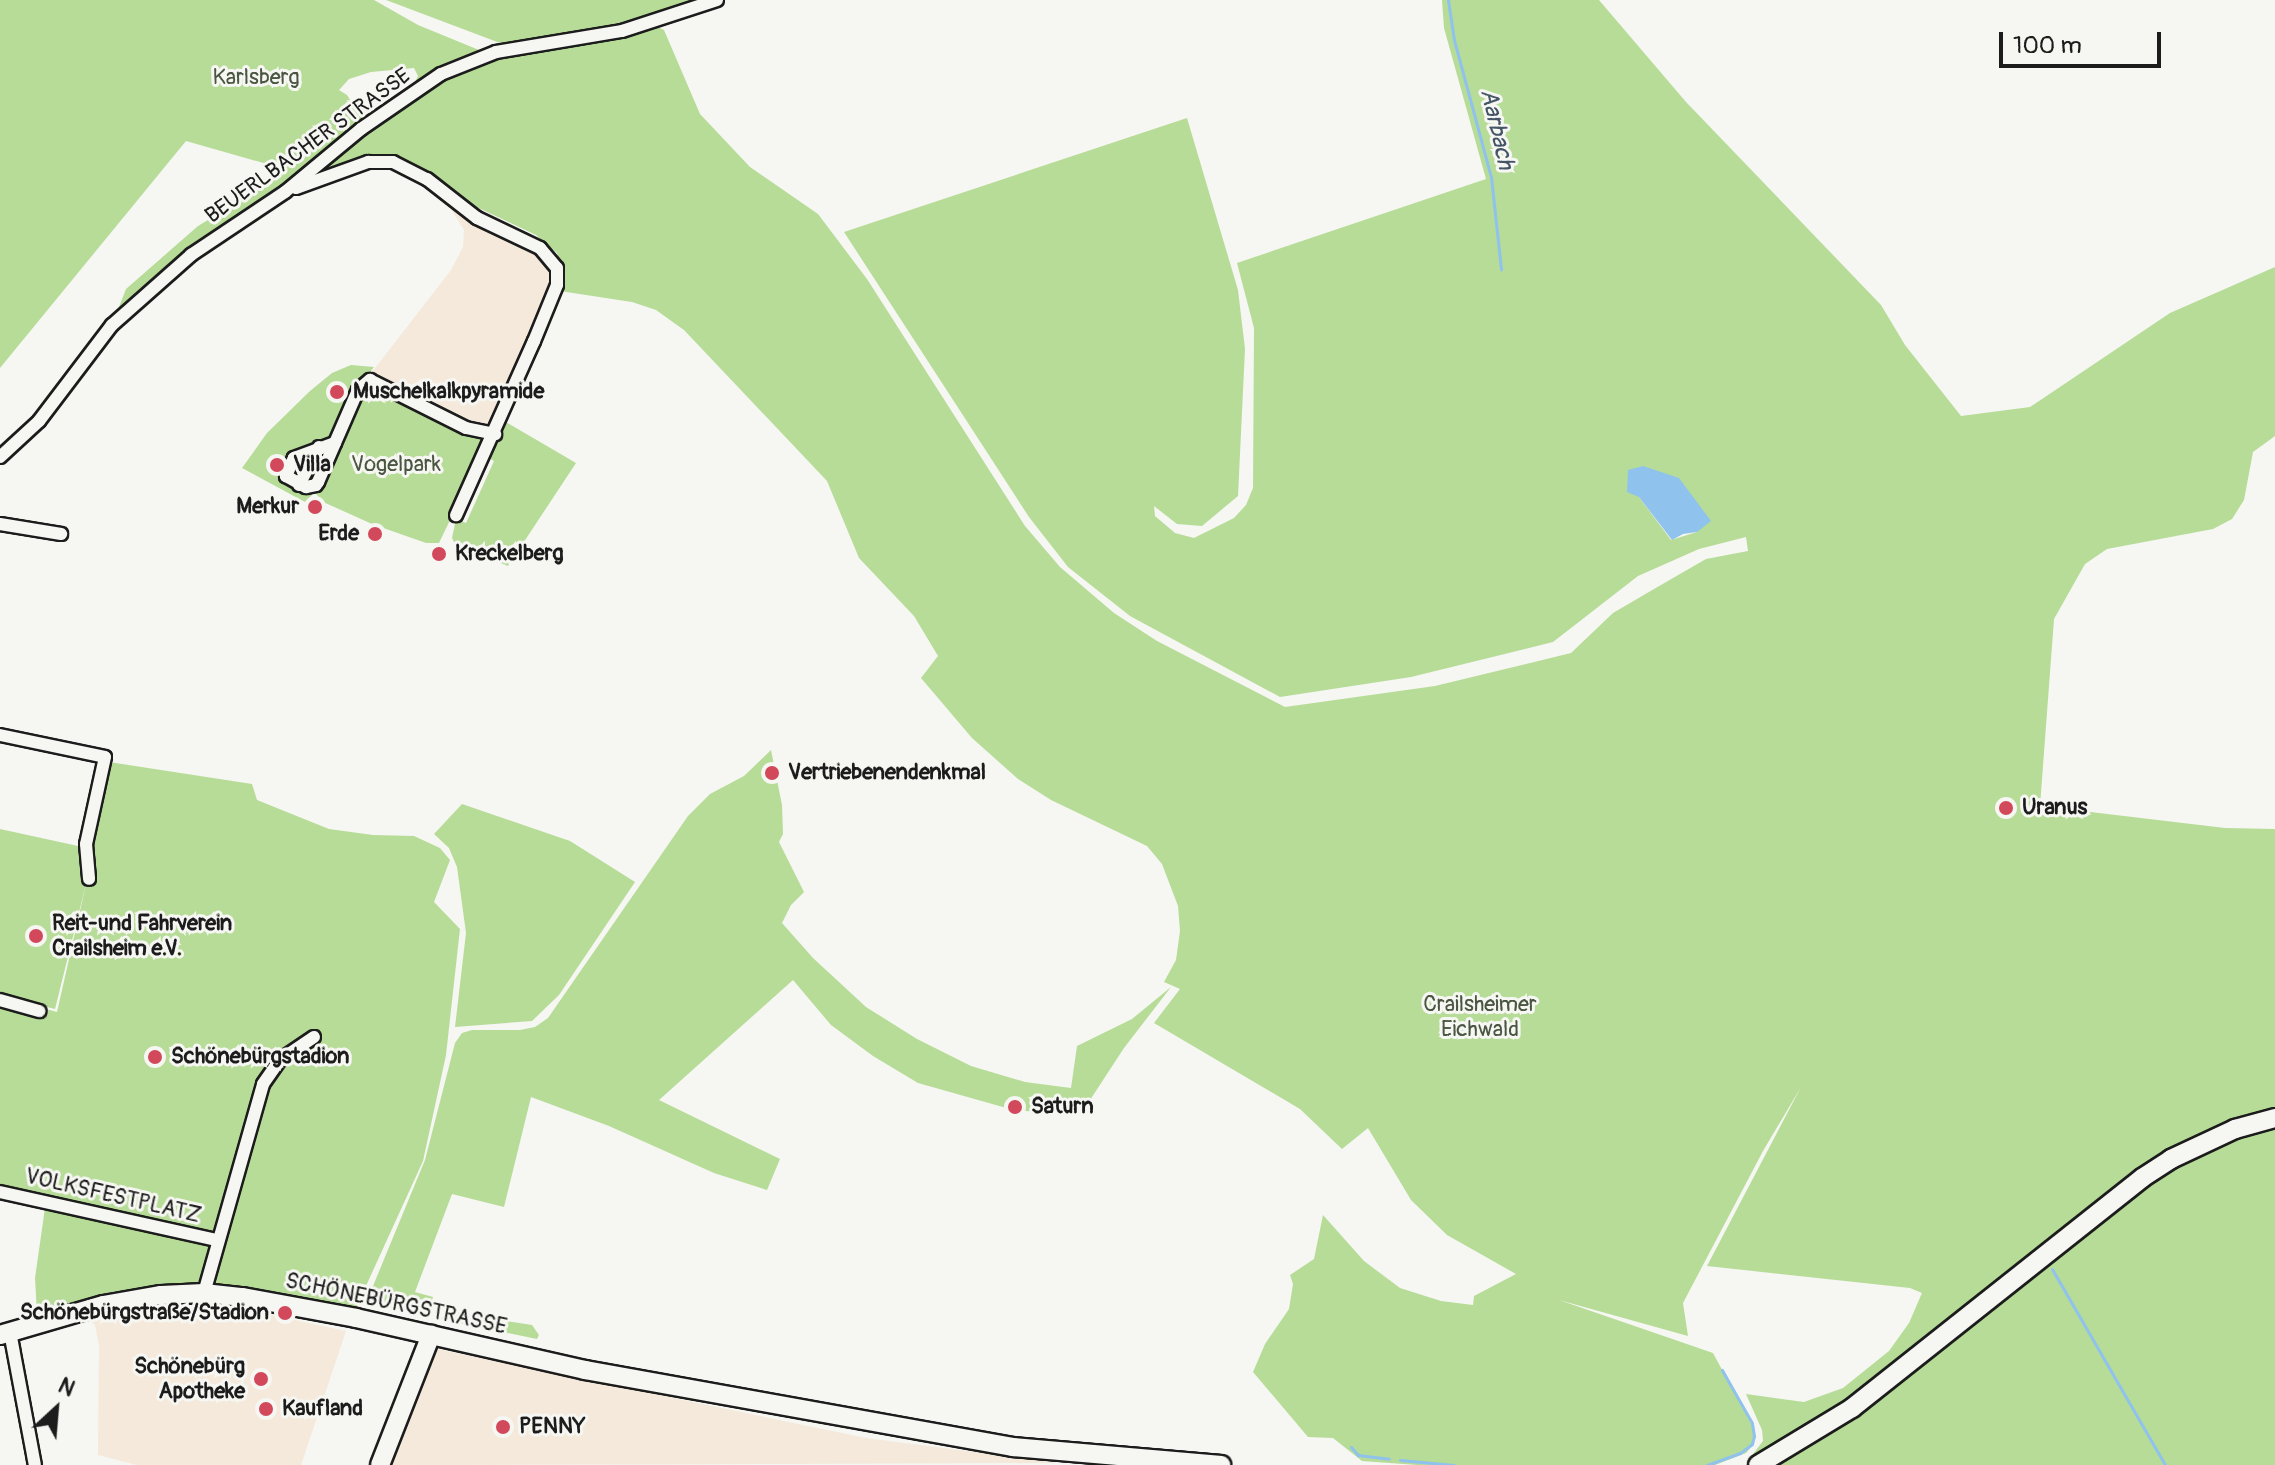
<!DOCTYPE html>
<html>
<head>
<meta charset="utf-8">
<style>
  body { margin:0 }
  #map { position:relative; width:2275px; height:1465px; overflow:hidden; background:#f6f6f2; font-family:Pangolin,sans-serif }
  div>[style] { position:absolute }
  .built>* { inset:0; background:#f4e9da }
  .green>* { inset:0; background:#b6dc98 }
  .water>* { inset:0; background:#8fc2ec }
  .stream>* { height:3px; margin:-1.5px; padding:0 1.5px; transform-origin:1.5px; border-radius:1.5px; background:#8fc2ec }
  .roads { filter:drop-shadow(2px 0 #1c1c1c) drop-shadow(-2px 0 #1c1c1c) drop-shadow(0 2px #1c1c1c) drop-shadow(0 -2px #1c1c1c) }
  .street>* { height:12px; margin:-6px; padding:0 6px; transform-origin:6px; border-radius:6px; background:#f6f6f2 }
  .secondary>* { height:18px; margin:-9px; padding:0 9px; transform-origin:9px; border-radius:9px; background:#f6f6f2 }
  .dots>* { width:22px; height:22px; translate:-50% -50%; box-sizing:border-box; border:4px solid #f6f6f2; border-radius:50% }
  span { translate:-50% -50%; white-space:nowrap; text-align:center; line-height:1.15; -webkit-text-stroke:6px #f6f6f2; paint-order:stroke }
  .park-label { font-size:22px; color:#4a5641 }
  .street-label { font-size:22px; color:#1c1c1c }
  .poi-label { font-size:22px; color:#1c1c1c; font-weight:700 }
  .left { translate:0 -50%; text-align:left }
  .right { translate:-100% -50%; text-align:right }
  .water-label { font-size:24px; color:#445665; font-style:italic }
  .north { position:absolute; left:16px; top:1369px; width:80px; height:80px; -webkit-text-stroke:6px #f6f6f2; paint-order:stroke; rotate:26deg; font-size:22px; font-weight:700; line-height:32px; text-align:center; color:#1c1c1c }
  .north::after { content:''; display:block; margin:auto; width:28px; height:36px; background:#1c1c1c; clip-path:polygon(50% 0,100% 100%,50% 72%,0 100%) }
  .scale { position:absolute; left:1999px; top:32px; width:162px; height:36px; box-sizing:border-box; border:4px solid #1c1c1c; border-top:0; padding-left:10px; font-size:24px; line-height:28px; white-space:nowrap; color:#1c1c1c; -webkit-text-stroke:6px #f6f6f2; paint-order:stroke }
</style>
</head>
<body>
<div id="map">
  <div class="built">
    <div style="clip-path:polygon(446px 201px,536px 247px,554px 266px,552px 289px,491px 432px,437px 413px,369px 376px,451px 270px,463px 247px,464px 230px)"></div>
    <div style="clip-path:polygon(174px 1305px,243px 1309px,346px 1331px,301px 1465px,137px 1465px,98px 1455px,99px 1345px,95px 1325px,89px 1320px)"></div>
    <div style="clip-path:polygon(432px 1348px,866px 1438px,1058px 1463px,390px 1465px)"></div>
  </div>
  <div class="green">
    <div style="clip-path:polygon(evenodd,0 0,374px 0,418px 25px,479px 50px,457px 59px,458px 69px,528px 49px,656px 26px,664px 30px,700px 114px,750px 167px,818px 214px,867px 279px,1025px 526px,1060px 567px,1114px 613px,1157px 641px,1285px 707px,1435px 686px,1571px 653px,1613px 613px,1654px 589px,1706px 559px,1748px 551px,1746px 537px,1699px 549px,1638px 576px,1553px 642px,1411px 677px,1280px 697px,1130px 616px,1068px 567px,1029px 517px,844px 232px,1187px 118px,1238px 290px,1245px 349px,1238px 496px,1202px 526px,1177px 524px,1154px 506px,1155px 516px,1175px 533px,1194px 538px,1234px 518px,1246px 505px,1253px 488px,1254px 328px,1237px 263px,1486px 179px,1444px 28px,1442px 0,1599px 0,1686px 102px,1881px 305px,1905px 345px,1961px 416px,2030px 407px,2170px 313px,2275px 267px,2275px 436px,2253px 452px,2244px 500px,2232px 519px,2213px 529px,2107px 549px,2085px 564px,2054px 619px,2040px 806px,2225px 828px,2275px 829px,2275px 1465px,1772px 1465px,1832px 1428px,2001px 1303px,2024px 1280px,2150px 1178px,2137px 1167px,1927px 1340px,1850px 1397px,1747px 1462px,1763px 1441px,1762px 1430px,1746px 1394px,1804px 1402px,1843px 1388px,1889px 1351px,1909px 1323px,1922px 1293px,1910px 1288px,1707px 1266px,1801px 1087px,1763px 1151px,1683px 1303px,1688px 1336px,1559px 1300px,1713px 1353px,1755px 1431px,1753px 1445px,1746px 1453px,1715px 1465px,1417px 1465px,1362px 1461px,1333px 1438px,1308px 1437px,1253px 1372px,1265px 1344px,1289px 1309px,1293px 1284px,1290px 1275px,1314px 1259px,1323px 1215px,1364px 1261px,1400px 1288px,1441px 1301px,1473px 1305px,1474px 1296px,1516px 1274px,1447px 1235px,1411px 1200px,1368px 1128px,1342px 1149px,1300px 1109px,1154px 1023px,1180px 989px,1164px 982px,1176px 960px,1180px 931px,1178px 906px,1162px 864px,1147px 846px,1051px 800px,1018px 779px,972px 738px,921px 678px,938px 656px,914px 616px,859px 558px,827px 481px,684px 330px,656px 310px,632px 302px,560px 291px,565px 274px,557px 253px,536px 235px,466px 202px,416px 165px,392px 154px,359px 157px,315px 177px,191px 255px,112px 325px,126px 289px,198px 226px,261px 188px,274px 166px,186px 141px,0 368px,0 0,414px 68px,418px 76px,415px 82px,363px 120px,347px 95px,339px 90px,349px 79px,371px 72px,414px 68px,0 0,1639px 497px,1697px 532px,1671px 540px,1639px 497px)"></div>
    <div style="clip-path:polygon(386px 0,699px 0,645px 21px,500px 43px)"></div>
    <div style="clip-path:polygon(351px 365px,374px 367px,367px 376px,369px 384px,491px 435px,439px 543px,426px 543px,372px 524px,321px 501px,315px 492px,305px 502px,242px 468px,267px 433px,310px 391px,332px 373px)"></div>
    <div style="clip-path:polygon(504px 421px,576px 463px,508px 566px,455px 544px,452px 538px,456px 519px,466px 523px,494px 461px,487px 457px)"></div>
    <div style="clip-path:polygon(771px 750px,782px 805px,783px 834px,779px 842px,804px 892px,791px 905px,782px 923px,813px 958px,866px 1007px,917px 1039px,971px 1066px,1025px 1082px,1071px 1088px,1077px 1046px,1132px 1019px,1171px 987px,1124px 1048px,1090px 1100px,1071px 1111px,1044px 1113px,1010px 1109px,918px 1083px,873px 1056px,831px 1025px,793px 980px,659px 1100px,780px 1159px,767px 1190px,714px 1173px,609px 1126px,531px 1097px,504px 1207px,452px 1194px,415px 1292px,433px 1297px,427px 1316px,366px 1303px,425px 1160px,455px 1043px,462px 1033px,472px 1030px,520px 1030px,535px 1027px,548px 1018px,688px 816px,710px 794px,744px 776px)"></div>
    <div style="clip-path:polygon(109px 762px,252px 784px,257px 800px,329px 829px,373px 835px,414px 836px,440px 848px,450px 860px,434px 902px,460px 929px,446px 1055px,423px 1161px,355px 1310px,242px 1289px,182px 1283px,112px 1292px,37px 1314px,35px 1278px,46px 1201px,0 1192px,0 997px,57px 1012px,87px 880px,55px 1009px,0 995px,0 829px,78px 846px,83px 866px)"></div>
    <div style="clip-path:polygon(462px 804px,570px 841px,635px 882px,559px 995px,532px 1021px,455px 1027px,466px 933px,457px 867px,449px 848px,434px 834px)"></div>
    <div style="clip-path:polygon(450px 1309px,466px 1315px,532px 1325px,539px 1335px,537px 1339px,441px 1319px)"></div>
  </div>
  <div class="water">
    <div style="clip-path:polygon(1643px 466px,1679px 478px,1711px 521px,1697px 532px,1683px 534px,1672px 540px,1639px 497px,1627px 492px,1628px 470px)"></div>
  </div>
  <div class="stream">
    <div style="left:1448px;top:0;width:40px;rotate:81.5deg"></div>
    <div style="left:1454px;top:40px;width:142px;rotate:74.9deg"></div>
    <div style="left:1491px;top:177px;width:93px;rotate:83.8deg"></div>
    <div style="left:2052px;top:1269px;width:226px;rotate:60deg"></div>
    <div style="left:1351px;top:1447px;width:11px;rotate:49deg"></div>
    <div style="left:1358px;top:1455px;width:31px;rotate:7deg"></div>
    <div style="left:1400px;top:1460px;width:54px;rotate:5.3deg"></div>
    <div style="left:1707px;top:1465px;width:35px;rotate:-20deg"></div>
    <div style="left:1740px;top:1453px;width:15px;rotate:-37deg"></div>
    <div style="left:1752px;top:1444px;width:8px;rotate:-76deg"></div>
    <div style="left:1754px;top:1436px;width:13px;rotate:-99deg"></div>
    <div style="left:1752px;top:1423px;width:61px;rotate:-119.5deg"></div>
  </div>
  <div class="roads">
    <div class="street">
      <div style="left:296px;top:188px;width:77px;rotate:-19.9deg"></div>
      <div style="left:368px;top:162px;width:25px"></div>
      <div style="left:393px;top:162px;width:38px;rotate:27deg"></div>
      <div style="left:427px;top:179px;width:63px;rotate:38deg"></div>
      <div style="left:477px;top:218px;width:70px;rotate:25.5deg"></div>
      <div style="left:540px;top:248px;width:26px;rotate:50deg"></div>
      <div style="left:557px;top:268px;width:17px;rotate:90deg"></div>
      <div style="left:557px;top:285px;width:61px;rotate:112.3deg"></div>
      <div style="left:534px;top:341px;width:191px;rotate:114.1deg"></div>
      <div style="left:335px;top:443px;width:44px;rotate:159.9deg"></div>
      <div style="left:294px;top:458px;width:20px;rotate:114deg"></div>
      <div style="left:286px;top:476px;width:23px;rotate:29deg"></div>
      <div style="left:306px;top:487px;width:10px;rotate:-11deg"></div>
      <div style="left:316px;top:485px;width:4px;rotate:-56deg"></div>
      <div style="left:318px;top:482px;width:100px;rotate:-66.5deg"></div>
      <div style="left:358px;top:390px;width:16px;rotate:-40deg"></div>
      <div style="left:370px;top:380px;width:107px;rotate:26.6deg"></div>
      <div style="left:466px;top:428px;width:30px;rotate:12deg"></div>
      <div style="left:0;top:457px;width:53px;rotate:-42.7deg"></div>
      <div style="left:39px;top:421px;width:121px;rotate:-52.8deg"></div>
      <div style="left:112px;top:325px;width:106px;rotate:-41.5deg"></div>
      <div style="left:191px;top:255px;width:113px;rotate:-33.8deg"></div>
      <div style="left:285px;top:192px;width:99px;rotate:-39.7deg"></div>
      <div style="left:361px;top:129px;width:97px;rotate:-34.5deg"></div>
      <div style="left:441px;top:74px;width:59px;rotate:-21.8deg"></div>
      <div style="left:496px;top:52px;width:128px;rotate:-9.5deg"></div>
      <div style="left:622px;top:31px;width:100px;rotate:-18.1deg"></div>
      <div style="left:299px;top:485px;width:43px;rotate:-62.2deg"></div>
      <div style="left:0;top:524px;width:62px;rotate:9.3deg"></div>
      <div style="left:0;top:735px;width:107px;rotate:11.8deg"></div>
      <div style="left:105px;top:757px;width:89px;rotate:102.3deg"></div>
      <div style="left:86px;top:844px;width:35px;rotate:85deg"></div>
      <div style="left:0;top:1000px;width:41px;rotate:15.8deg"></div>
      <div style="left:0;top:1192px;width:222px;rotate:12.5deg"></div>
      <div style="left:204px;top:1293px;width:217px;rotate:-74.2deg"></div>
      <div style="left:263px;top:1084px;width:29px;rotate:-55deg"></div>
      <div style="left:280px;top:1060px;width:41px;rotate:-34.1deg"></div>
      <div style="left:10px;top:1332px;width:135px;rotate:79.4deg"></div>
    </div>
    <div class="secondary">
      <div style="left:0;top:1335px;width:107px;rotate:-16.2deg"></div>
      <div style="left:103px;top:1305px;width:59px;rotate:-9.8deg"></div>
      <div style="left:161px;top:1295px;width:43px;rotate:-2.7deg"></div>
      <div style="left:204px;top:1293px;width:39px;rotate:6deg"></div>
      <div style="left:243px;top:1297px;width:115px;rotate:10.5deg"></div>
      <div style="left:356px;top:1318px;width:235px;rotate:12.8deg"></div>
      <div style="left:585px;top:1370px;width:435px;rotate:10.2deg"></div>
      <div style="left:1013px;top:1447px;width:209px;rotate:4.9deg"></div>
      <div style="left:380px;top:1465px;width:140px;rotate:-68.6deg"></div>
      <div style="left:1758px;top:1465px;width:110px;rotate:-31.2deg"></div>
      <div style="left:1852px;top:1408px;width:370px;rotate:-38.4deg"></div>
      <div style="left:2142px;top:1178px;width:35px;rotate:-33deg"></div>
      <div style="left:2171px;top:1159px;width:71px;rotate:-25.1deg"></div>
      <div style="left:2235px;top:1129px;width:41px;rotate:-15.4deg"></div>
    </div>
  </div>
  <div class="dots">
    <div style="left:337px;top:392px;background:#d1495b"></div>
    <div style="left:277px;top:465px;background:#d1495b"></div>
    <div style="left:315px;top:507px;background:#d1495b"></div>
    <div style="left:375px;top:534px;background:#d1495b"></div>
    <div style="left:439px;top:554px;background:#d1495b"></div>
    <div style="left:772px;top:773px;background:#d1495b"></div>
    <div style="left:2006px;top:808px;background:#d1495b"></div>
    <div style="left:36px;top:936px;background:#d1495b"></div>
    <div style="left:155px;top:1057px;background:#d1495b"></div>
    <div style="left:1015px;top:1107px;background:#d1495b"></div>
    <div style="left:285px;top:1313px;background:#d1495b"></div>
    <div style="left:261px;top:1379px;background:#d1495b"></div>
    <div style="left:266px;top:1409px;background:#d1495b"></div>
    <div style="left:503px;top:1427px;background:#d1495b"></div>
  </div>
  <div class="park-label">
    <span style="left:256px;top:78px">Karlsberg</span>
    <span style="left:396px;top:465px">Vogelpark</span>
    <span style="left:1480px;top:1017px">Crailsheimer<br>Eichwald</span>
  </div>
  <div class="street-label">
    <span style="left:308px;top:146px;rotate:-36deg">BEUERLBACHER STRASSE</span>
    <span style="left:113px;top:1196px;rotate:13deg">VOLKSFESTPLATZ</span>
    <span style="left:396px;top:1304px;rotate:12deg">SCHÖNEBÜRGSTRASSE</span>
  </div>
  <div class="poi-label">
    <span class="left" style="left:353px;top:392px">Muschelkalkpyramide</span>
    <span class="left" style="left:293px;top:465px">Villa</span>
    <span class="right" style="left:299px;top:507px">Merkur</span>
    <span class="right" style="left:359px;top:534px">Erde</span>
    <span class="left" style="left:455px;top:554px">Kreckelberg</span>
    <span class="left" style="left:788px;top:773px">Vertriebenendenkmal</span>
    <span class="left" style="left:2022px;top:808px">Uranus</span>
    <span class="left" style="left:52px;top:936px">Reit-und Fahrverein<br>Crailsheim e.V.</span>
    <span class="left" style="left:171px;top:1057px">Schönebürgstadion</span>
    <span class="left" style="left:1031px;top:1107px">Saturn</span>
    <span class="right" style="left:269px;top:1313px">Schönebürgstraße/Stadion</span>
    <span class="right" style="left:245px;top:1379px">Schönebürg<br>Apotheke</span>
    <span class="left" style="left:282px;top:1409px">Kaufland</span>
    <span class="left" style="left:519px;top:1427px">PENNY</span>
  </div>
  <div class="water-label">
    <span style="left:1497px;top:129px;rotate:77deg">Aarbach</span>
  </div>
  <div class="north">N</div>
  <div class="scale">100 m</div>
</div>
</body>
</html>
